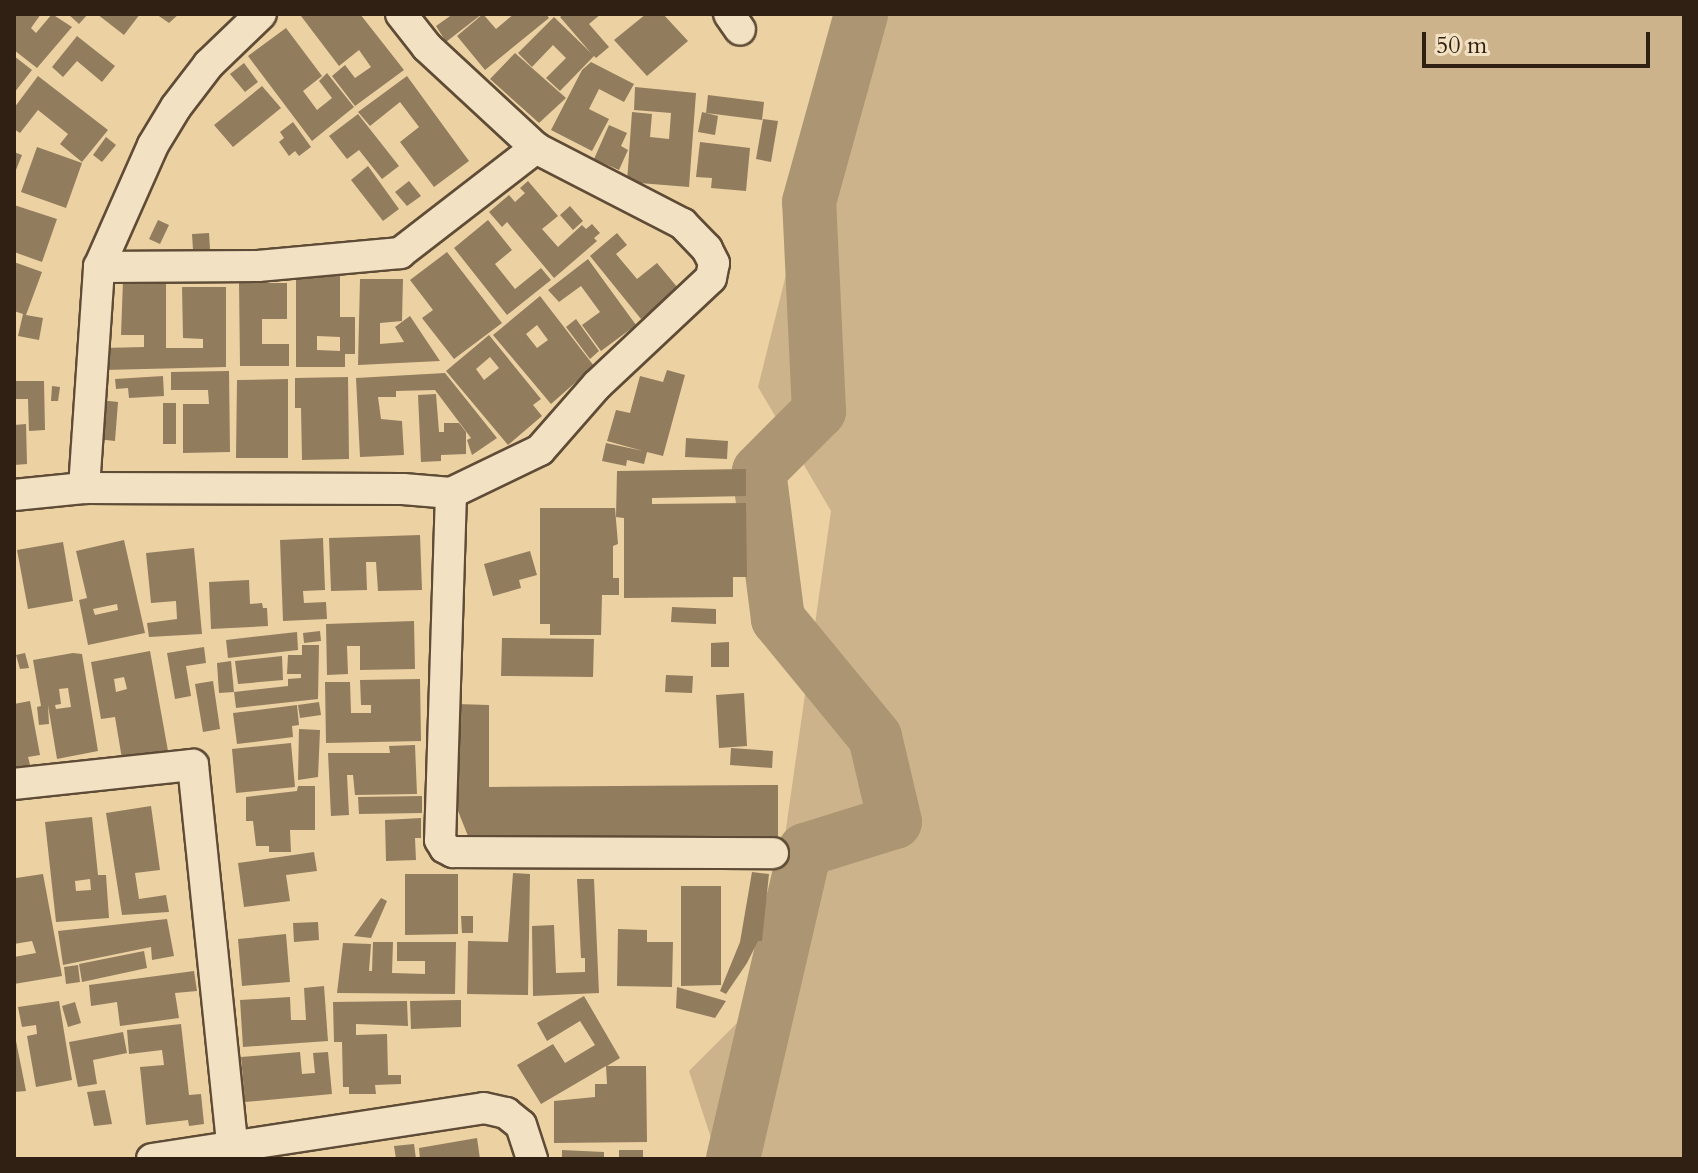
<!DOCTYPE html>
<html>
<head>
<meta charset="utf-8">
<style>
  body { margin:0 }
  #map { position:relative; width:1698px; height:1173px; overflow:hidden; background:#ecd1a3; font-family:Cardo,serif }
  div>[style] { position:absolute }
  .green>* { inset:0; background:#ccb38b }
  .river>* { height:54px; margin:-27px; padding:0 27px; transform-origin:27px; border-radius:27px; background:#ac9572 }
  .building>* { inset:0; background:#927c5e }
  .roads { filter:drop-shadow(2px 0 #5f4c37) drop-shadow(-2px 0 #5f4c37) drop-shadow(0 2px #5f4c37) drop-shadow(0 -2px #5f4c37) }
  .minor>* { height:30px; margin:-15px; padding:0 15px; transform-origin:15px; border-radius:15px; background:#f3e1c3 }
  span { translate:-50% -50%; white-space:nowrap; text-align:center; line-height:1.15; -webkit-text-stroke:8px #f3e1c3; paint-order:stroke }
  .frame { position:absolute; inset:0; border:16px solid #302013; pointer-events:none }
  .scale { position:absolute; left:1422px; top:32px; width:228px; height:36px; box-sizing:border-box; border:4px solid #302013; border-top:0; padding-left:10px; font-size:24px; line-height:28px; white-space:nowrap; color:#302013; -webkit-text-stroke:6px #f3e1c3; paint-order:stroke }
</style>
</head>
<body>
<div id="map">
  <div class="green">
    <div style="clip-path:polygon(851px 14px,1684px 14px,1684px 1159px,718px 1159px,689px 1071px,762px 998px,831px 511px,758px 387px)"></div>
  </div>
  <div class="river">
    <div style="left:733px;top:1159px;width:317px;rotate:-76.9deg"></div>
    <div style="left:805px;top:850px;width:94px;rotate:-17.3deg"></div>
    <div style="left:895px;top:822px;width:87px;rotate:-103.2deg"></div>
    <div style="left:875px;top:737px;width:153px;rotate:-129.4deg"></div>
    <div style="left:778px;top:619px;width:149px;rotate:-97.3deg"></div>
    <div style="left:759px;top:471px;width:85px;rotate:-45deg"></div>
    <div style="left:819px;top:411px;width:209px;rotate:-92.7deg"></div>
    <div style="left:809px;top:202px;width:195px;rotate:-74.5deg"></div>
  </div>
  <div class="building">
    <div style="clip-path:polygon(14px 14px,41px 14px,31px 28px,36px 33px,52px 14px,72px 27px,37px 68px,14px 50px)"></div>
    <div style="clip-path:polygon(68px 14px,88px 14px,79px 24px)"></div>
    <div style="clip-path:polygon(97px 14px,140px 14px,124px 35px)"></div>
    <div style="clip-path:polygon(156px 14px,179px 14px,169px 23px)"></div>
    <div style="clip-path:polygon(304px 14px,360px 14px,404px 70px,355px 106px,332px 76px,345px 65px,355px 78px,371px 67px,359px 50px,339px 66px,301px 16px)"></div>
    <div style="clip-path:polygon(453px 14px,482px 14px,446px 42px,436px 26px)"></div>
    <div style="clip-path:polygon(483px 14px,496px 29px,514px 14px,546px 14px,549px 18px,485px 70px,457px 36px)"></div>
    <div style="clip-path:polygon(564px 14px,601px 14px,589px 24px,609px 47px,596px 58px,594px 56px,560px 91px,546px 78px,566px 58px,553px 45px,532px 67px,518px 53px,554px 17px,591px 53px,560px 17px)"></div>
    <div style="clip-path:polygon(646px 14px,663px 14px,688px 41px,647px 76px,614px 40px)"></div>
    <div style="clip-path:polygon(286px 28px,322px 76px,303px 91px,317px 110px,332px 98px,319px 81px,327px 73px,354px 107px,312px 141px,248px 56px)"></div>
    <div style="clip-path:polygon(77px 36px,115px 66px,102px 82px,77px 61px,63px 77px,52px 67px)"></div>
    <div style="clip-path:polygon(515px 53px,566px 98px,539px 123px,490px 79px)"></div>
    <div style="clip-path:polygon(14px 56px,32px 70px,14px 93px)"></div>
    <div style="clip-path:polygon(591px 62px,634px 84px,624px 102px,599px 89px,589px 109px,609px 119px,592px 151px,551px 130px,582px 70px)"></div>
    <div style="clip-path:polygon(244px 63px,258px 82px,245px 92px,230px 74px)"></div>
    <div style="clip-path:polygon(38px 76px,108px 130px,82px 162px,60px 144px,68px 134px,38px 110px,20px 133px,14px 129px,14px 108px)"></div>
    <div style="clip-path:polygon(407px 76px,469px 161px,434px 187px,400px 142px,419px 127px,400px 102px,370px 126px,358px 112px)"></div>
    <div style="clip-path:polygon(262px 86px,281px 108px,233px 147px,214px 125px)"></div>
    <div style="clip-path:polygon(635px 87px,696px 93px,689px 187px,627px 182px,632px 112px,652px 114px,650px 137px,669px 139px,671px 113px,634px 110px)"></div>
    <div style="clip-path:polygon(708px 95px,764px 102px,762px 120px,706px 113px)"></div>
    <div style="clip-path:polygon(702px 112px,718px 116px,715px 135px,698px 132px)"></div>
    <div style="clip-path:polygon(358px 114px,399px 166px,382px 179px,359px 150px,347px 159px,329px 136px)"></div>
    <div style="clip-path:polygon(763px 119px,778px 121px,771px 162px,756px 159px)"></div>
    <div style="clip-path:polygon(293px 122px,311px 147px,299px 156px,295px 151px,289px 156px,279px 142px,284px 138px,280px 132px)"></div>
    <div style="clip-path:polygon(609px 125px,627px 133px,621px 146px,628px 150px,619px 170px,594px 159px)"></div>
    <div style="clip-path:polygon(106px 137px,116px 145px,102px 162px,93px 155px)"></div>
    <div style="clip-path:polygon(700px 142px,750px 148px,746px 191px,711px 188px,712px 178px,696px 177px)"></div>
    <div style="clip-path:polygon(37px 147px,82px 163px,66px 208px,21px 192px)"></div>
    <div style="clip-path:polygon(14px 152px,22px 155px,14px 175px)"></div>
    <div style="clip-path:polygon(368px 166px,399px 209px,383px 221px,351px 180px)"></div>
    <div style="clip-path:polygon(409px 181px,421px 196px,407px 206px,395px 192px)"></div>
    <div style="clip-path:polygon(528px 181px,558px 216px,542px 229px,558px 247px,582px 225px,586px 229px,592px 224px,600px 233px,594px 238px,597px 241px,554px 278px,507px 222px,502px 227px,489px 212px,509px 195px,515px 202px,525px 193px,520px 188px)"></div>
    <div style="clip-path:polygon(14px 205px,57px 219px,42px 262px,14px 252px)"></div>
    <div style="clip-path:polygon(570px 206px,583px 221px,573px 230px,560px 215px)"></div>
    <div style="clip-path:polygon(158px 220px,169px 225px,160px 244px,149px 239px)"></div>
    <div style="clip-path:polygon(488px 220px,512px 250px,495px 264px,515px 289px,541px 268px,551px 280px,507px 315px,454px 248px)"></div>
    <div style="clip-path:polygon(209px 233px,210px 249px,193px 250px,192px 234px)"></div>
    <div style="clip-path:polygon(617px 233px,627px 245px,616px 254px,637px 279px,657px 263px,678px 288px,641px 319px,590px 256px)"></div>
    <div style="clip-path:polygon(447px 252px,502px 323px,454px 359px,422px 318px,433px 310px,410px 280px)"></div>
    <div style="clip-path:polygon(588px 259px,636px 325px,601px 351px,582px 325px,600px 312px,581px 286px,559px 302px,548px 290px)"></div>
    <div style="clip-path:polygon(14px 262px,42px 272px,26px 315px,43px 318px,39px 340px,18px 336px,23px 314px,14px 311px)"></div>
    <div style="clip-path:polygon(evenodd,340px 273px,340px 317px,355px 317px,355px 354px,345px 354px,345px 367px,296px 367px,296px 274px,340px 273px,317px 336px,340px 337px,340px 351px,317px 350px,317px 336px)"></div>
    <div style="clip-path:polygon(360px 279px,403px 279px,402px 321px,380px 323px,380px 344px,404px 342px,395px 327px,410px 316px,440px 361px,358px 365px)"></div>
    <div style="clip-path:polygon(123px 280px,166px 280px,166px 348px,203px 348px,203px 339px,183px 338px,182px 287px,226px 287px,226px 367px,104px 370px,103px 348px,144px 347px,144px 335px,121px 335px)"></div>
    <div style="clip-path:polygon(239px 283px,287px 283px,287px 319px,262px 319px,262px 344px,289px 344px,289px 366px,240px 366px)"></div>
    <div style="clip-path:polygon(evenodd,540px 296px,594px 366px,551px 404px,493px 335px,540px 296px,537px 325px,548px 340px,537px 348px,526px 334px,537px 325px)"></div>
    <div style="clip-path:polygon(576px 319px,599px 351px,590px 359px,566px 327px)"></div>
    <div style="clip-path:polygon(evenodd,489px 335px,541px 399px,533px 405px,542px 416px,508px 445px,446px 371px,489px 335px,490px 357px,499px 368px,484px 380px,476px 369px,490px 357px)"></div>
    <div style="clip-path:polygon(667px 370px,685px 375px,663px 456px,647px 452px,644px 464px,627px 460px,626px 466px,602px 461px,606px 443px,643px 451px,607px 441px,616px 410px,630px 413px,640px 376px,663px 382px)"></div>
    <div style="clip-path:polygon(229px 371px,230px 452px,183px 453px,183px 404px,209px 404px,208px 390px,171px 390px,171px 372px)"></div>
    <div style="clip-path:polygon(445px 373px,497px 438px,472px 455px,467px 440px,471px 438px,435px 390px,396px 391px,396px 397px,378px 397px,381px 419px,402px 421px,404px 455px,360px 457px,356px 378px)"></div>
    <div style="clip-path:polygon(163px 376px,164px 396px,129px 398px,128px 388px,116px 389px,115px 379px)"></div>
    <div style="clip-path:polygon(348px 377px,349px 459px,302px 460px,301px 408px,295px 408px,295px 378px)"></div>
    <div style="clip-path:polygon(288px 379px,288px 458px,236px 458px,237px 380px)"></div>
    <div style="clip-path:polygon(14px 381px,44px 381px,45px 430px,29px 431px,28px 399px,14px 399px)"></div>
    <div style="clip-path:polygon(52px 386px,60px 387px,58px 401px,51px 401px)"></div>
    <div style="clip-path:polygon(436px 394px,439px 432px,444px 432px,444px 423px,459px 423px,466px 432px,466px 454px,441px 455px,441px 461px,421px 462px,418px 395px)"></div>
    <div style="clip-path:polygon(100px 400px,118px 402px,115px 441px,97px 439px)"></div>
    <div style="clip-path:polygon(163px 403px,176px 403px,176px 444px,163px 444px)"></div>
    <div style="clip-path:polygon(26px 424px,27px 464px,14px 465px,14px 425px)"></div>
    <div style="clip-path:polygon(686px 438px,728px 441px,727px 459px,685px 457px)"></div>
    <div style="clip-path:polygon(746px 469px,746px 496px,652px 498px,652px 504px,746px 503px,747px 577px,733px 577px,733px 597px,624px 598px,624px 518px,616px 517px,617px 471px)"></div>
    <div style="clip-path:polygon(540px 508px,615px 508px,618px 544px,613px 546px,613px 578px,619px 578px,619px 595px,602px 595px,601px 635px,550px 635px,550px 624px,540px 624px)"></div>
    <div style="clip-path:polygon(420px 535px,422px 590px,378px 591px,376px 562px,366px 562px,367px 590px,331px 591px,329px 538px)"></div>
    <div style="clip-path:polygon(323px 538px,325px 590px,303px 591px,304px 603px,326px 602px,327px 619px,283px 621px,280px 540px)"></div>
    <div style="clip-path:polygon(evenodd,124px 540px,145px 633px,88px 645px,79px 600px,87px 598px,76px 551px,124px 540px,117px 604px,118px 610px,95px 615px,93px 609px,117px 604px)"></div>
    <div style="clip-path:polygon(63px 542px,73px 601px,28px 609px,17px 550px)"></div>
    <div style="clip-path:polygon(194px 548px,202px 634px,149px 637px,147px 623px,177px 619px,176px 601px,151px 603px,146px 553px)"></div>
    <div style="clip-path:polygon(530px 551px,537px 575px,519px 580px,521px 588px,493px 596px,484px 564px)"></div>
    <div style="clip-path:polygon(249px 580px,250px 604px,262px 603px,263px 608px,267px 608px,268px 626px,211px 629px,209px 582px)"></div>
    <div style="clip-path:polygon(672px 607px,716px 609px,716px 624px,671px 622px)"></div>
    <div style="clip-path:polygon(414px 621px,415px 669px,360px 670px,360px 646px,347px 646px,348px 674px,327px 675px,326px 624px)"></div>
    <div style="clip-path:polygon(320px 631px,321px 641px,304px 643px,303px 633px)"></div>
    <div style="clip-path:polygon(297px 632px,298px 650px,228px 658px,226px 640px)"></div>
    <div style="clip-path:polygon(502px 638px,594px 639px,593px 677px,501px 676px)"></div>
    <div style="clip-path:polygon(729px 642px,729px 667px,711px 667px,711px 643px)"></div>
    <div style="clip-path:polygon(302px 645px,319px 645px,318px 699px,236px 708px,234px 692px,288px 686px,288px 679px,301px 678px,301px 674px,287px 674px,288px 655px,302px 655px)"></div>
    <div style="clip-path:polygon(204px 647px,206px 663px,186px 666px,191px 696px,175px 699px,167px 653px)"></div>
    <div style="clip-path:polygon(evenodd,150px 651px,168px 751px,122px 759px,115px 717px,101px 719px,91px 662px,150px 651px,124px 677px,127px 689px,116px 692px,114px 679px,124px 677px)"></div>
    <div style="clip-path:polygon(25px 653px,29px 668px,20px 669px,16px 655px)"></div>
    <div style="clip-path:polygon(evenodd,73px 653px,82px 654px,98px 751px,57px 759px,48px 705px,49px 724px,39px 725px,37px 707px,41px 706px,33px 660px,73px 653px,68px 688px,71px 707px,56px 709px,55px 705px,61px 704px,59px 689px,68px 688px)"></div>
    <div style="clip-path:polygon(282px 656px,283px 680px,238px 684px,235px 661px)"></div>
    <div style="clip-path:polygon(231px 661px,234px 692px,219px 693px,217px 663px)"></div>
    <div style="clip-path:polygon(666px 675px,693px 676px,692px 693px,665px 692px)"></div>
    <div style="clip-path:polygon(420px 679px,421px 741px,326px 743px,325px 682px,350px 682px,351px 713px,371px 713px,371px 705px,361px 705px,360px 680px)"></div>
    <div style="clip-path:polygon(213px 681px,220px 729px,203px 732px,195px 684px)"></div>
    <div style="clip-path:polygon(744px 693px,747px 746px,719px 748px,716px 695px)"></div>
    <div style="clip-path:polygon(30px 701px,40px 755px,28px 757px,32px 772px,14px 776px,14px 704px)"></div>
    <div style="clip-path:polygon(319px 702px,321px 715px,300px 718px,298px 705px)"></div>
    <div style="clip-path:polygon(457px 704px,489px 705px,489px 787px,778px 785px,778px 841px,470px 841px,456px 806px)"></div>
    <div style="clip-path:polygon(297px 705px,299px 725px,292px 726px,293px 737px,237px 744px,233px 713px)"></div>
    <div style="clip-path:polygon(299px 729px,320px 730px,318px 777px,298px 780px)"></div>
    <div style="clip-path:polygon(291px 743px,295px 787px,236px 793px,232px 749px)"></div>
    <div style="clip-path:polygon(415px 745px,417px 794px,355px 795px,353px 775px,347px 775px,349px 815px,331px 816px,328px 753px,390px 753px,389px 746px)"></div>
    <div style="clip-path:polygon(731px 748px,773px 751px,772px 768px,730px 765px)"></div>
    <div style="clip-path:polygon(298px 786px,315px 786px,315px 830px,290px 830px,291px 852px,269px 852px,269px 846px,256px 846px,253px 821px,246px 821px,246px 797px,297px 791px)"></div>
    <div style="clip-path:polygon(422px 796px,422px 813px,359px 814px,358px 797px)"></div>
    <div style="clip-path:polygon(151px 806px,160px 870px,135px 873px,139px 899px,166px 895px,169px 912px,122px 915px,106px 813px)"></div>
    <div style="clip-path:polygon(evenodd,92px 817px,98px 875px,106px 875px,109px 918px,56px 922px,45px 822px,92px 817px,90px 879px,91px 890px,76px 891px,75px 881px,90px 879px)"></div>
    <div style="clip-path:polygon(421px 818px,421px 838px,415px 838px,416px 860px,386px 861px,385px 820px)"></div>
    <div style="clip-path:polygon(314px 852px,317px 871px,286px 875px,290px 901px,244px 907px,238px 863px)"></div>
    <div style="clip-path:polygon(752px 872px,769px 874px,762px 941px,758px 941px,747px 963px,726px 994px,720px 991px,740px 942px)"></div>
    <div style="clip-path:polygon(513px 873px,530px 874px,528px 995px,467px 994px,468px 941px,508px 942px)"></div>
    <div style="clip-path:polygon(43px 874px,62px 976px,14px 984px,14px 957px,36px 953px,32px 941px,14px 944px,14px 882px,16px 878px)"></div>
    <div style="clip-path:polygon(405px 874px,458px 874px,458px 934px,405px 935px)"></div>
    <div style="clip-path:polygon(577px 879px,594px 879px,599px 993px,533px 996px,532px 926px,554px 925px,556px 973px,585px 972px,585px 958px,581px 958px)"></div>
    <div style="clip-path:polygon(681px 886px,721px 886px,721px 985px,681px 986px)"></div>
    <div style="clip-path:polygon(381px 898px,387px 901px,371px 938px,354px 936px)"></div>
    <div style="clip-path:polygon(461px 916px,473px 916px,473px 933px,462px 933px)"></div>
    <div style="clip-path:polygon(167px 919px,174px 956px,152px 960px,151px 947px,63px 965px,58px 931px)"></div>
    <div style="clip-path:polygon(318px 922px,319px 940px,294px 942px,293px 923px)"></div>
    <div style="clip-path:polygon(618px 929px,647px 930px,647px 942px,673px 942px,672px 987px,617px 986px)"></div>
    <div style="clip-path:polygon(286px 934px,290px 982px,242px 986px,238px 939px)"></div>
    <div style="clip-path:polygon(373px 942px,393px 942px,392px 973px,425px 974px,425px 961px,397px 961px,397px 942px,456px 942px,455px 994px,337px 993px,343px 943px,371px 944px,369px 971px,372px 971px)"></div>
    <div style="clip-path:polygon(144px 951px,147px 968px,82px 982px,79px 964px)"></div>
    <div style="clip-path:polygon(78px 965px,80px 982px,66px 984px,64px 967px)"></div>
    <div style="clip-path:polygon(194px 971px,197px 991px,175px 993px,179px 1018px,120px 1026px,117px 1002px,91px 1006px,89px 985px)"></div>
    <div style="clip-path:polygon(324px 986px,328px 1041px,243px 1047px,240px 1000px,290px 997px,291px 1020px,306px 1020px,304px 988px)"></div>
    <div style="clip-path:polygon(677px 987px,726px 1001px,715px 1018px,676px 1008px)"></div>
    <div style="clip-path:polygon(584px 996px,620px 1058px,607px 1066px,646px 1066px,647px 1142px,554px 1143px,554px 1101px,595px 1097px,595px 1084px,607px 1084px,606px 1066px,541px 1104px,517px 1065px,553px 1044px,565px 1063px,595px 1045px,580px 1021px,547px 1041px,537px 1023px)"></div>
    <div style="clip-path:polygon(461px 1000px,461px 1027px,411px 1029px,410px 1001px)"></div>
    <div style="clip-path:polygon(59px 1001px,72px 1080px,36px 1087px,27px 1036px,37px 1034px,36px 1025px,22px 1027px,18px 1007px)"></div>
    <div style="clip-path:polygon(407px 1001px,408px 1026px,356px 1024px,356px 1035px,387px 1034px,388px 1075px,401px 1075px,401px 1084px,375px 1085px,376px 1094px,349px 1094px,349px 1087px,343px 1087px,342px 1042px,334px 1042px,333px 1002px)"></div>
    <div style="clip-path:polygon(75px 1002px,81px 1023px,68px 1027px,62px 1006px)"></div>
    <div style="clip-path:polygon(181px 1024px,189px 1095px,201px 1094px,204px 1124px,189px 1126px,188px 1120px,146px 1125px,140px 1067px,164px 1065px,162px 1050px,129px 1054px,127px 1030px)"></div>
    <div style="clip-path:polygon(14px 1031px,26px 1091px,14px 1092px)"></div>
    <div style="clip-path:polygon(123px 1032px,127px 1053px,93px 1060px,97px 1084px,78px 1087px,69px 1042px)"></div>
    <div style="clip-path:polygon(300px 1052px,302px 1074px,315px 1073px,313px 1053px,328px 1052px,332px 1094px,245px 1102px,241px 1057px)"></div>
    <div style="clip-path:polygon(105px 1090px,112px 1124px,94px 1126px,87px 1092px)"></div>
    <div style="clip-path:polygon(477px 1138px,480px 1159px,420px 1159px,419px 1148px)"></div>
    <div style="clip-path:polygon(414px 1144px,416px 1159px,396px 1159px,394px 1146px)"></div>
    <div style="clip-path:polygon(562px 1150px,604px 1152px,604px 1159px,562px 1159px)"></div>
    <div style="clip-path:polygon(619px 1150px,643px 1150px,643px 1159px,619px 1159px)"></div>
  </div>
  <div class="roads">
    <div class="minor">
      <div style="left:729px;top:14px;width:19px;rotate:55deg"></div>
      <div style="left:99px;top:267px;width:159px;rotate:-0.4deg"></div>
      <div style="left:258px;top:266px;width:143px;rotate:-5.2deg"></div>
      <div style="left:400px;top:253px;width:172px;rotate:-37.7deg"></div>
      <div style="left:84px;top:488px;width:222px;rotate:-86.1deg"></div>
      <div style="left:99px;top:267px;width:133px;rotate:-66.1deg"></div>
      <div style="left:153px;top:145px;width:44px;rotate:-58.8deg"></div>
      <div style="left:176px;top:107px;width:54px;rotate:-52.5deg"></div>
      <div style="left:209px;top:64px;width:72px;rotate:-43.9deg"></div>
      <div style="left:451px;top:493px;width:347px;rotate:91.8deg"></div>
      <div style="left:440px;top:840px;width:9px;rotate:58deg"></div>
      <div style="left:445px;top:848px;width:9px;rotate:27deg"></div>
      <div style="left:453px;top:852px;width:320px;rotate:0.2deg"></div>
      <div style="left:14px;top:495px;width:70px;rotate:-5.7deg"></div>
      <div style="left:84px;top:488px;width:319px;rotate:0.2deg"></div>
      <div style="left:403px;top:489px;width:48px;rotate:4.8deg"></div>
      <div style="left:451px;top:493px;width:99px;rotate:-25.8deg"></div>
      <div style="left:540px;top:450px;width:86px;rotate:-48.8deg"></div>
      <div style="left:597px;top:385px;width:156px;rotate:-43.2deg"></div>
      <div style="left:711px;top:278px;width:15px;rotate:-79deg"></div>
      <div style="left:714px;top:263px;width:16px;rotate:-117deg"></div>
      <div style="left:707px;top:249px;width:35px;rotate:-134deg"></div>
      <div style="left:683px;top:224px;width:165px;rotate:-152.7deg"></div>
      <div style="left:536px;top:148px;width:149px;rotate:-137.2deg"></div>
      <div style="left:427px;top:47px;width:42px;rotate:-128.2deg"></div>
      <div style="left:14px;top:784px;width:180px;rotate:-6.1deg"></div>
      <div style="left:193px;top:765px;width:381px;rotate:84.1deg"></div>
      <div style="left:152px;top:1159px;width:336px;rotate:-8.7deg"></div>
      <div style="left:484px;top:1108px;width:23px;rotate:13deg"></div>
      <div style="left:506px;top:1113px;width:19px;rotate:39deg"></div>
      <div style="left:521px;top:1125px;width:36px;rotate:72deg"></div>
    </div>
  </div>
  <div class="frame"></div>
  <div class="scale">50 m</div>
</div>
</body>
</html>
